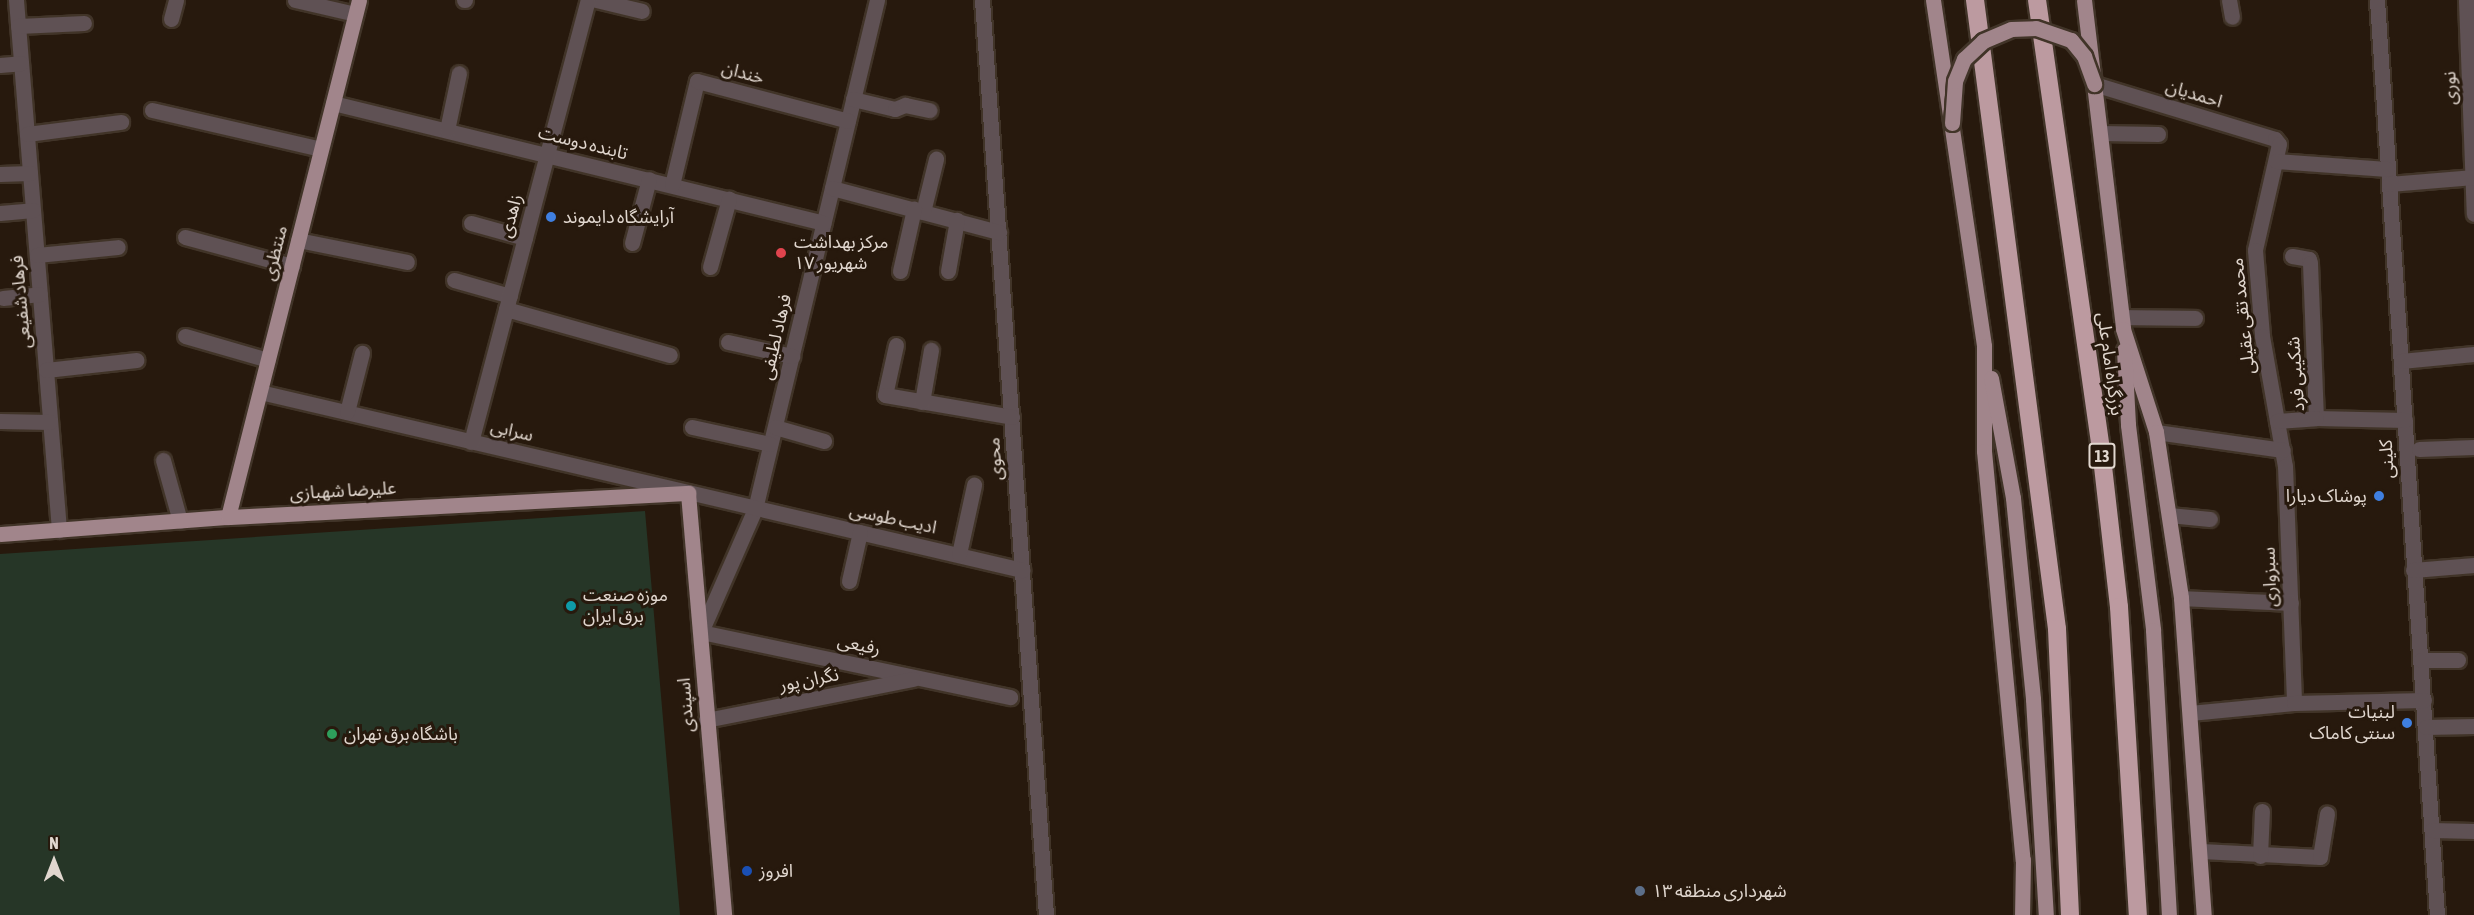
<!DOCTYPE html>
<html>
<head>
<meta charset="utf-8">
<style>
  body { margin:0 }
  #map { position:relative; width:2474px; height:915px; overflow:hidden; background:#27190d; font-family:"Asap Condensed","Noto Sans Arabic",sans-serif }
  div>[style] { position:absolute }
  .green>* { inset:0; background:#263627 }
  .roads { filter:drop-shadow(2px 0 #413428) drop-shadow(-2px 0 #413428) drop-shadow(0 2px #413428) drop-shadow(0 -2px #413428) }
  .minor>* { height:15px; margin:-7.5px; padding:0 7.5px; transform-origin:7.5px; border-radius:7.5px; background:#5f5154 }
  .major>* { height:15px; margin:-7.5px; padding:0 7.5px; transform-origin:7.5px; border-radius:7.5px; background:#a1858b }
  .highway>* { height:18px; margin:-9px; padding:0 9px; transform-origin:9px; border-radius:9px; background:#bc9aa0 }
  .bridges { filter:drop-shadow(2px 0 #413428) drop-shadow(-2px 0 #413428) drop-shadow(0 2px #413428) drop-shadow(0 -2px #413428) }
  .major-bridge>* { height:15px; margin:-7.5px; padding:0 7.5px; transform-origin:7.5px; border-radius:7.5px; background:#a1858b }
  .dots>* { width:16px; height:16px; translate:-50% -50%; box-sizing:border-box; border:3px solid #27190d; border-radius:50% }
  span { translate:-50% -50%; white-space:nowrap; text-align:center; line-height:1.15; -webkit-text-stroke:6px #27190d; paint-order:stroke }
  .shield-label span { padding:2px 4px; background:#27190d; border:2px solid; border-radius:4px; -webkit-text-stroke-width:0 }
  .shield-label { font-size:16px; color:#e1d7cf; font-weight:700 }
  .street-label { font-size:18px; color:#e1d7cf }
  .poi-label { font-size:18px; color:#e1d7cf }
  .left { translate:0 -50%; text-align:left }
  .right { translate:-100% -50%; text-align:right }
  .north { position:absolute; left:24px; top:831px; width:60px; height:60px; -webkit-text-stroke:4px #27190d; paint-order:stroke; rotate:0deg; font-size:16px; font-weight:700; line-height:24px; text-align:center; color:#e1d7cf }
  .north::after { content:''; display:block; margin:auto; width:21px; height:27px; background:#e1d7cf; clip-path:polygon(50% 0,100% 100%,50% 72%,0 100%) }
</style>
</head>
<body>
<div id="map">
  <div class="green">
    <div style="clip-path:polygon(645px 511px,680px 915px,0 915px,0 554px)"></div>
  </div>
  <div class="roads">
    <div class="minor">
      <div style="left:16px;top:0;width:532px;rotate:85.36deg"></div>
      <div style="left:295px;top:0;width:62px;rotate:13.1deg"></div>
      <div style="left:464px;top:0;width:1px"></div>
      <div style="left:596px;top:0;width:47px;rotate:13.4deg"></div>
      <div style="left:877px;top:0;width:523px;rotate:103.48deg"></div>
      <div style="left:755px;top:509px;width:134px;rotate:113.7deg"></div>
      <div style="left:701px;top:632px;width:316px;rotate:11.9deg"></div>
      <div style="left:982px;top:0;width:917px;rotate:86deg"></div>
      <div style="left:2229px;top:0;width:17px;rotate:80deg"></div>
      <div style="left:2377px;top:0;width:917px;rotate:86.25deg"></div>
      <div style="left:2466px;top:0;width:214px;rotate:87.9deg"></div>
      <div style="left:171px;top:19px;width:20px;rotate:-75deg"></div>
      <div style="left:18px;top:26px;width:66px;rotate:-2.6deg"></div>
      <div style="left:0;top:65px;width:21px;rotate:-5deg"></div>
      <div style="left:2094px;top:84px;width:189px;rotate:16.9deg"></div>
      <div style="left:2275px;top:139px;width:6px;rotate:51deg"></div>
      <div style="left:2279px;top:144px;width:109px;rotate:102.8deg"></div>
      <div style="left:2255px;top:250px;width:86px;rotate:85.3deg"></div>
      <div style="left:2262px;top:336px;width:132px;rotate:80deg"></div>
      <div style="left:2285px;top:466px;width:237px;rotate:87.8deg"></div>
      <div style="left:853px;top:99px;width:43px;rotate:13.4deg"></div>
      <div style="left:895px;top:109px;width:11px;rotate:-22deg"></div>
      <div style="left:905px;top:105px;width:25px;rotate:12deg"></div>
      <div style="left:333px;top:103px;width:505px;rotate:13.73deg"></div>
      <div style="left:152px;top:110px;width:173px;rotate:13deg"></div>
      <div style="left:447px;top:130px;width:58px;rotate:-78.1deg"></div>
      <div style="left:2100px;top:133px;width:58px;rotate:1deg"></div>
      <div style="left:27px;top:134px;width:95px;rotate:-7.3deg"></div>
      <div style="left:2276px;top:161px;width:111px;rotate:4.1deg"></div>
      <div style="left:0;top:174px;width:30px;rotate:-2deg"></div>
      <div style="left:2389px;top:184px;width:85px;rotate:-4.7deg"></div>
      <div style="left:672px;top:185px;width:107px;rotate:-76.5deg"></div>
      <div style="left:697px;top:81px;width:156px;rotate:14.8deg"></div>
      <div style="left:832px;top:188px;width:173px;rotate:14.8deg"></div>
      <div style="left:923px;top:212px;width:55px;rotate:-76.2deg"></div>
      <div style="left:0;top:213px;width:33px;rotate:-5deg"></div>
      <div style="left:471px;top:223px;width:56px;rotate:15.5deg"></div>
      <div style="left:185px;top:237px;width:111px;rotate:15.2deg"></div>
      <div style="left:298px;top:240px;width:111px;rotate:11.4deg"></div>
      <div style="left:632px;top:243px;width:66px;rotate:-75.1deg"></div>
      <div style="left:37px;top:255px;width:81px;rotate:-5.6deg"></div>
      <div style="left:2292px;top:256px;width:17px;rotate:10deg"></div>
      <div style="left:2309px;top:259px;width:4px;rotate:76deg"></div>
      <div style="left:2310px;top:263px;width:155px;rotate:87.8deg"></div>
      <div style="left:2316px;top:418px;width:89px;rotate:1.3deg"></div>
      <div style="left:710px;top:267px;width:71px;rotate:-74.4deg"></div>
      <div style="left:900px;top:271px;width:64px;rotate:-77.3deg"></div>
      <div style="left:948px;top:271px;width:52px;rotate:-80deg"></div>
      <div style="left:454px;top:280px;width:58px;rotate:15.9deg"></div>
      <div style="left:3px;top:298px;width:37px;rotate:-6deg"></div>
      <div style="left:506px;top:309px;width:170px;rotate:15.7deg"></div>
      <div style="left:2122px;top:317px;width:73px;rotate:0.8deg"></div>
      <div style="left:185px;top:336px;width:86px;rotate:16.1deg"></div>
      <div style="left:728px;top:342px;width:66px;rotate:12.3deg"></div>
      <div style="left:896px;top:345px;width:51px;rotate:102.4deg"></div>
      <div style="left:885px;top:395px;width:129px;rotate:9.8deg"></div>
      <div style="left:2401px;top:361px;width:73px;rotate:-5.5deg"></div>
      <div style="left:46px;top:370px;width:91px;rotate:-6.3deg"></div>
      <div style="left:260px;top:392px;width:783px;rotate:13.15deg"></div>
      <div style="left:922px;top:402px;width:53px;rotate:-80.2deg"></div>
      <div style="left:347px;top:412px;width:61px;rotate:-75.7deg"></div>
      <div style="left:0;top:421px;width:50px;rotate:1.1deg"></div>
      <div style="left:2277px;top:421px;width:39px;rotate:-4deg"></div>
      <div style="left:692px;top:427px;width:80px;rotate:12.3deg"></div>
      <div style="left:775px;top:427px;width:51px;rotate:15.9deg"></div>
      <div style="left:2156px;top:432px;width:128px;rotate:8.1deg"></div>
      <div style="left:471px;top:442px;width:457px;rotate:-75.2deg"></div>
      <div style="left:2419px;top:449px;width:55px;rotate:-2.1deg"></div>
      <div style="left:163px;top:460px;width:63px;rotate:74.4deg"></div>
      <div style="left:2169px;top:515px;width:41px;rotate:5.6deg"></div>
      <div style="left:959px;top:554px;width:71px;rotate:-77.7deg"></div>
      <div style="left:2413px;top:570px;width:61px;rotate:-4.7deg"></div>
      <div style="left:849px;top:581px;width:50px;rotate:-77.3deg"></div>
      <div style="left:2181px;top:598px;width:110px;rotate:2.6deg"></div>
      <div style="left:2421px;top:660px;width:37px"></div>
      <div style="left:2190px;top:713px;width:104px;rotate:-5.5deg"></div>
      <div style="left:2294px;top:703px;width:130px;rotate:-1.3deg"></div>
      <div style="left:706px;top:720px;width:211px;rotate:-11.2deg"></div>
      <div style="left:2426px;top:727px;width:48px;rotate:-1.2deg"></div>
      <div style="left:2432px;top:830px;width:42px;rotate:1.4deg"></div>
      <div style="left:2201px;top:851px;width:119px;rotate:2.9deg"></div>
      <div style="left:2320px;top:857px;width:44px;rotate:-80.8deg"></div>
      <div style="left:2260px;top:856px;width:45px;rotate:-87.5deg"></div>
    </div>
    <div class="major">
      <div style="left:1933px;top:0;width:350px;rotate:81.6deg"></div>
      <div style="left:1984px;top:346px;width:105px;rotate:90deg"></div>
      <div style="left:1984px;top:451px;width:411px;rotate:84.6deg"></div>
      <div style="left:2023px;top:860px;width:55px;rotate:91deg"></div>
      <div style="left:2084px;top:0;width:331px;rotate:83.2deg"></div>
      <div style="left:2123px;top:329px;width:108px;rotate:72.2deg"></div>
      <div style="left:2156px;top:432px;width:168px;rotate:81.4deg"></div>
      <div style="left:2181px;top:598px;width:318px;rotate:85.9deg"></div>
      <div style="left:2124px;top:350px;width:75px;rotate:86.9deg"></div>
      <div style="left:2128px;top:425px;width:207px;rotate:83deg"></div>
      <div style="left:2153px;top:630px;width:285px;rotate:86.8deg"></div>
      <div style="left:1991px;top:378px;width:122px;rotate:79.6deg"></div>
      <div style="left:2013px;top:498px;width:202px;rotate:84.3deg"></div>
      <div style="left:2033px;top:699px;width:216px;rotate:86.6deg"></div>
      <div style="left:228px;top:517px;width:533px;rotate:-75.78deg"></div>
      <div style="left:0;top:534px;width:229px;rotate:-4.3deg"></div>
      <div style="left:228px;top:517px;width:461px;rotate:-3deg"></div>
      <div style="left:688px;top:493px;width:424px;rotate:85.1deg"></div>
    </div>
    <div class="highway">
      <div style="left:1975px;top:0;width:634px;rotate:82.57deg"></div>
      <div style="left:2057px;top:629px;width:286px;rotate:87.4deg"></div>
      <div style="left:2037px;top:0;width:454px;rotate:81.9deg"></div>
      <div style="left:2101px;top:449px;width:159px;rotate:83.5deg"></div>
      <div style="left:2119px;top:607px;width:309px;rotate:86.5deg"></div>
    </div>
  </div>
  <div class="bridges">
    <div class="major-bridge">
      <div style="left:1952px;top:123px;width:42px;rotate:-85.9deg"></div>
      <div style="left:1955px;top:81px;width:24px;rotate:-68deg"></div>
      <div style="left:1964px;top:59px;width:26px;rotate:-43deg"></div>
      <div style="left:1983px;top:41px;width:30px;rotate:-23deg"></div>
      <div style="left:2011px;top:29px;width:25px;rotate:-2deg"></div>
      <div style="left:2036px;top:28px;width:37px;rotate:19deg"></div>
      <div style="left:2071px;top:40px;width:21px;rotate:51deg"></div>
      <div style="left:2084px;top:56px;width:30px;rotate:70deg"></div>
    </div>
  </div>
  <div class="dots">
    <div style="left:551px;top:217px;background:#3f7fe0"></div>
    <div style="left:781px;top:253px;background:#e0444e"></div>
    <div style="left:2379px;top:496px;background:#3f7fe0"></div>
    <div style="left:571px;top:606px;background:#0f9aa8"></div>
    <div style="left:2407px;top:723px;background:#3f7fe0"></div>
    <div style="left:332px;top:734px;background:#2e9e5b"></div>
    <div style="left:747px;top:871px;background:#1a4fb4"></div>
    <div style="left:1640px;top:891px;background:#5c6f8a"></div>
  </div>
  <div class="shield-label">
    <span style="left:2102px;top:456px">13</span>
  </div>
  <div class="street-label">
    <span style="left:743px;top:73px;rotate:15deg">خندان</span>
    <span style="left:2450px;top:88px;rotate:-91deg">نوری</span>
    <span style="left:2194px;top:94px;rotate:17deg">احمدیان</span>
    <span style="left:583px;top:143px;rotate:14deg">تابنده دوست</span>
    <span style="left:511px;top:216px;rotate:-75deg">زاهدی</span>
    <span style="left:275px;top:253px;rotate:-76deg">منتظری</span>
    <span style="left:21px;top:302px;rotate:-95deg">فرهاد شفیعی</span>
    <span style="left:2243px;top:316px;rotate:-96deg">محمد تقی عقیلی</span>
    <span style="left:776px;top:337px;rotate:-77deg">فرهاد لطیفی</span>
    <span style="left:2110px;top:364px;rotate:82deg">بزرگراه امام علی</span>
    <span style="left:2296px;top:374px;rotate:-94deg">شکیبی فرد</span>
    <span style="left:512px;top:431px;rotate:13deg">سرابی</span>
    <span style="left:995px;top:459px;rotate:-94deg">محوی</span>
    <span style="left:2387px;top:459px;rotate:-93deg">کلینی</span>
    <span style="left:343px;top:491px;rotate:-3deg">علیرضا شهبازی</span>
    <span style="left:893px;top:519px;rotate:12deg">ادیب طوسی</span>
    <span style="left:2270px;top:577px;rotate:-92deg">سبزواری</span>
    <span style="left:859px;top:645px;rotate:12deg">رفیعی</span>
    <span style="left:809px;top:680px;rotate:-11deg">نگران پور</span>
    <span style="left:686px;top:705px;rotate:-94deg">اسپندی</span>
  </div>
  <div class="poi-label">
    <span class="left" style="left:563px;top:217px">آرایشگاه دایموند</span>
    <span class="left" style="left:794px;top:253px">مرکز بهداشت<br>۱۷ شهریور</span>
    <span class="right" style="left:2367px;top:496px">پوشاک دیارا</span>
    <span class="left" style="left:583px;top:606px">موزه صنعت<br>برق ایران</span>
    <span class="right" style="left:2395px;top:723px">لبنیات<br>سنتی کاماک</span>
    <span class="left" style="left:344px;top:734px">باشگاه برق تهران</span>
    <span class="left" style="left:759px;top:871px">افروز</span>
    <span class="left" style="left:1652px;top:891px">شهرداری منطقه ۱۳</span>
  </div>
  <div class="north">N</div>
</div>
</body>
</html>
